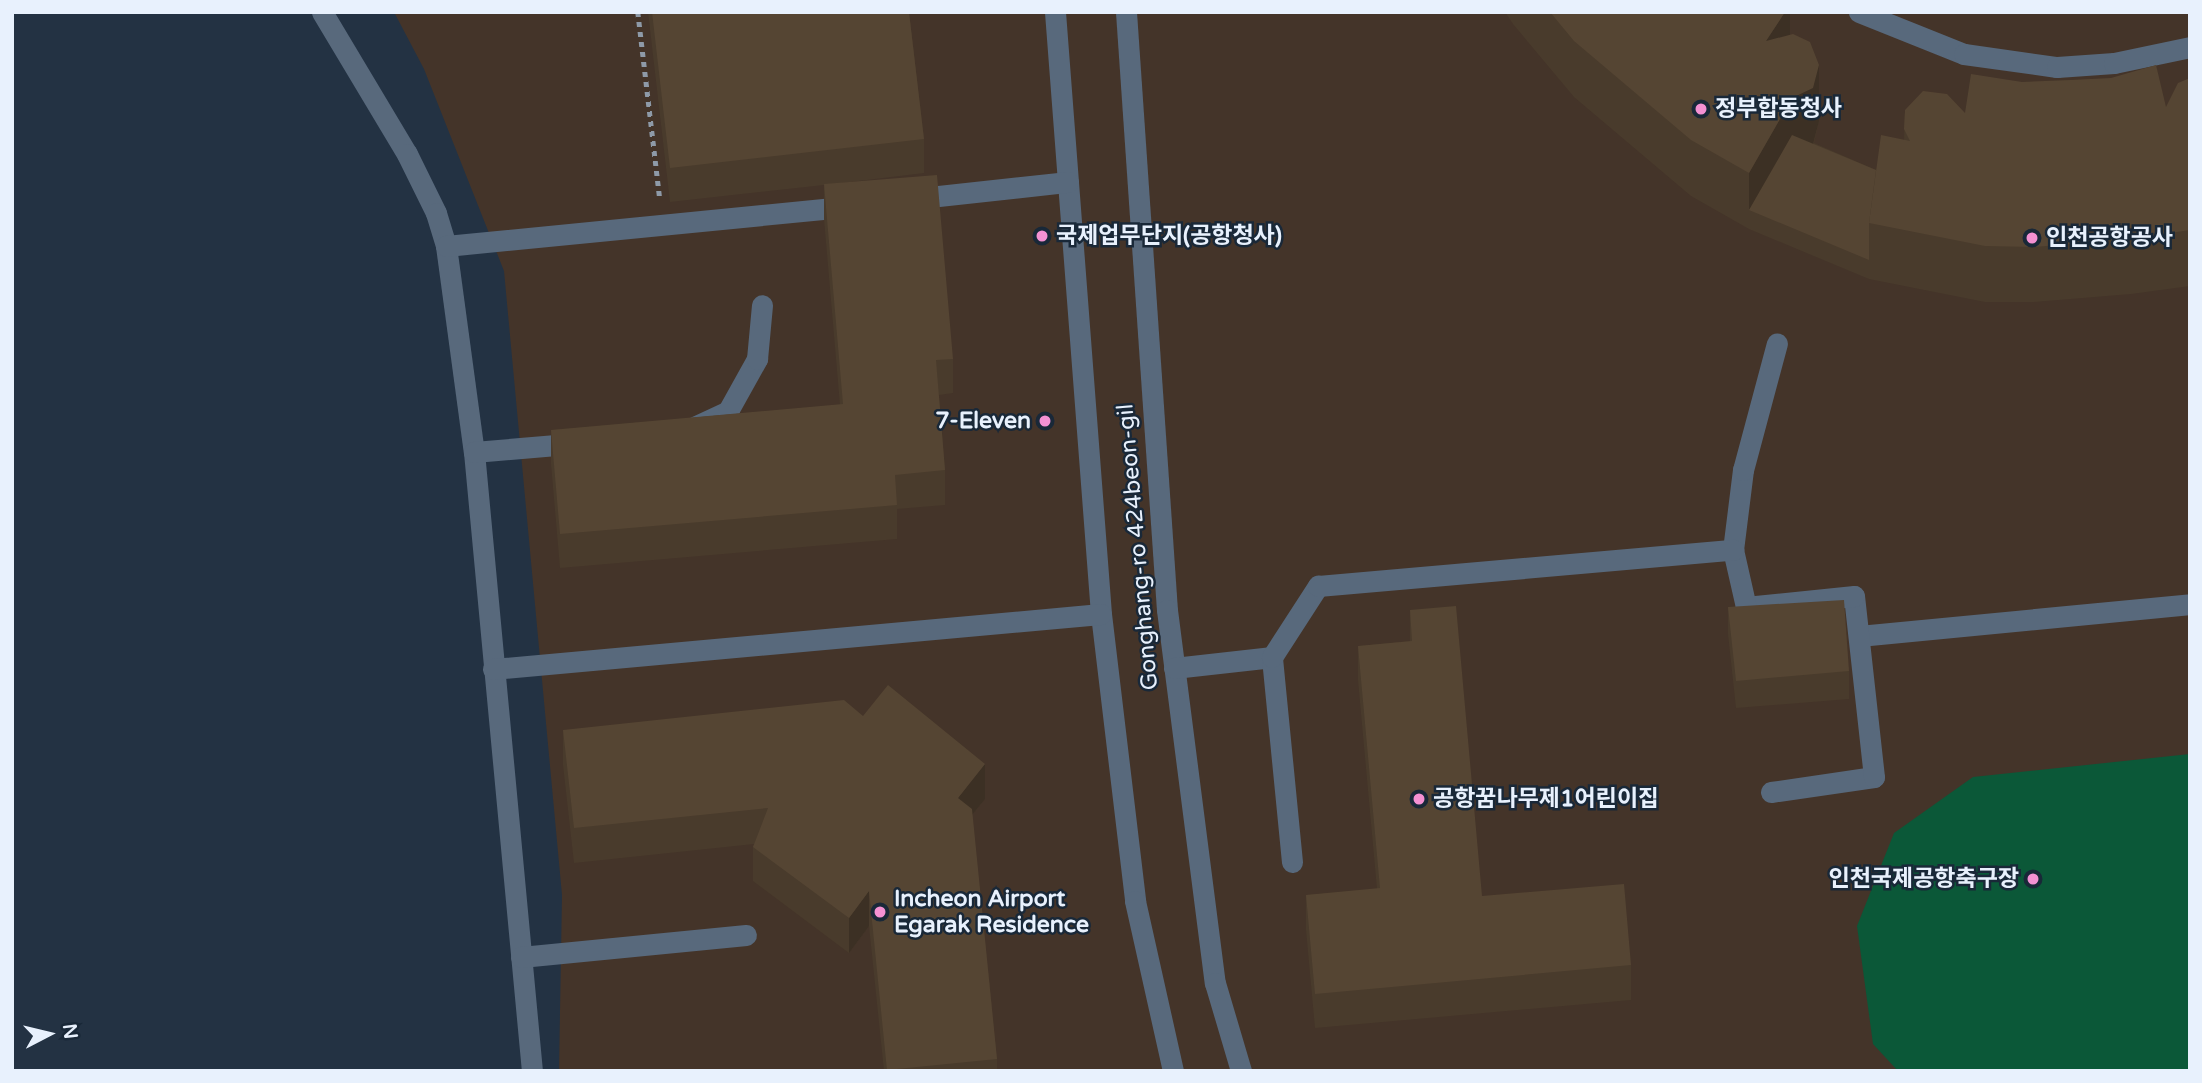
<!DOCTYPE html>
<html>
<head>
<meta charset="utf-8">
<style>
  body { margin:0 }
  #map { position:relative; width:2202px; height:1083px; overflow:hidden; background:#233243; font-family:"Varela Round","Noto Sans KR",sans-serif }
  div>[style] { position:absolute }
  .commercial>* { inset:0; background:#443429 }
  .green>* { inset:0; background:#0b5838 }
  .path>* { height:4.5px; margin-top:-2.25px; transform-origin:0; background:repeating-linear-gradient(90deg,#8e9aa8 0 5px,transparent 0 10px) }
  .minor>* { height:21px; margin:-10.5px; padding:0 10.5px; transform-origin:10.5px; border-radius:10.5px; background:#58697c }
  .wall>* { inset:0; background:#493b2c }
  .shaded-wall>* { inset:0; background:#3c3024 }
  .building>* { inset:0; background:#554533 }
  .dots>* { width:19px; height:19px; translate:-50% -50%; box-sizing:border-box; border:4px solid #192838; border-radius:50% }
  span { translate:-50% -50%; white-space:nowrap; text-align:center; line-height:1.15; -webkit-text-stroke:5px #192838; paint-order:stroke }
  .poi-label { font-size:23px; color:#e8f1fd; font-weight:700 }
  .left { translate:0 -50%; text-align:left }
  .right { translate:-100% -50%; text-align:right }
  .street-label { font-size:23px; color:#e8f1fd }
  .frame { position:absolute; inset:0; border:14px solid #e8f1fd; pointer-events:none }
  .north { position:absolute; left:14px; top:999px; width:70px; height:70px; -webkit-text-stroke:5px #192838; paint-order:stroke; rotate:83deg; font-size:19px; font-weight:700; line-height:28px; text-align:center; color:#e8f1fd }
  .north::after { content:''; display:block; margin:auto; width:24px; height:32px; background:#e8f1fd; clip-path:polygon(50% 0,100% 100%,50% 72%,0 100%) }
</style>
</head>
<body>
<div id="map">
  <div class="commercial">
    <div style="clip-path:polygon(394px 12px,2190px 12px,2190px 1071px,559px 1071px,562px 895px,504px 271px,424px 69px)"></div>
  </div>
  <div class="green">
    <div style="clip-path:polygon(2190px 754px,2190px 1071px,1898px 1071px,1873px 1044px,1857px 926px,1894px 833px,1973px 777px)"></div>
  </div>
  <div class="path">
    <div style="left:638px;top:12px;width:188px;rotate:83.3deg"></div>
  </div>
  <div class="minor">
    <div style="left:322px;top:12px;width:165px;rotate:59.1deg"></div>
    <div style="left:407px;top:154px;width:66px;rotate:63.8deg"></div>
    <div style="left:436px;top:213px;width:34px;rotate:73deg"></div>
    <div style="left:446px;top:246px;width:208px;rotate:82.3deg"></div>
    <div style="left:474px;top:452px;width:622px;rotate:84.65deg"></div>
    <div style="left:1055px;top:12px;width:604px;rotate:85.63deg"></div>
    <div style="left:1101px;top:614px;width:289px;rotate:83.2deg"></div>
    <div style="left:1135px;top:901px;width:174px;rotate:77.4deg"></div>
    <div style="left:1126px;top:12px;width:599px;rotate:86.08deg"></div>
    <div style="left:1167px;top:610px;width:376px;rotate:82.7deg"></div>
    <div style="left:1215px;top:983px;width:92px;rotate:73.5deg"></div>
    <div style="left:1859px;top:12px;width:113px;rotate:21.8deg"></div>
    <div style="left:1964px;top:54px;width:94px;rotate:8deg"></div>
    <div style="left:2057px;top:67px;width:57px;rotate:-4deg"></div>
    <div style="left:2114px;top:63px;width:78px;rotate:-11.9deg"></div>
    <div style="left:911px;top:199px;width:158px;rotate:-6.2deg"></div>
    <div style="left:446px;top:246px;width:407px;rotate:-5.6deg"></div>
    <div style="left:694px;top:427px;width:38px;rotate:-25deg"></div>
    <div style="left:728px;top:411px;width:60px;rotate:-60.9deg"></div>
    <div style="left:757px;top:359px;width:54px;rotate:-84.7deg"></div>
    <div style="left:474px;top:452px;width:106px;rotate:-4.9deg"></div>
    <div style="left:1859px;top:636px;width:333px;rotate:-5.5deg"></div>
    <div style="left:1174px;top:668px;width:99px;rotate:-6.4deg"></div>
    <div style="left:493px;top:669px;width:610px;rotate:-5.17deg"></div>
    <div style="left:1771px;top:792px;width:104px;rotate:-8.3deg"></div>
    <div style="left:1874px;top:777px;width:182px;rotate:-96.3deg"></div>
    <div style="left:1854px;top:596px;width:109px;rotate:174.2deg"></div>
    <div style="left:1746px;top:607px;width:58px;rotate:-102.8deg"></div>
    <div style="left:1733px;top:550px;width:81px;rotate:-82.9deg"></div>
    <div style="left:1743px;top:470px;width:131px;rotate:-75deg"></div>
    <div style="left:1292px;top:862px;width:206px;rotate:-95.6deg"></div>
    <div style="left:1272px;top:657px;width:85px;rotate:-57.1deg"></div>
    <div style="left:1318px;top:586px;width:417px;rotate:-5deg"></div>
    <div style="left:521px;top:957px;width:226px;rotate:-5.6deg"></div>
  </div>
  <div class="wall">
    <div style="clip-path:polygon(648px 12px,909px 12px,924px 139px,924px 173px,834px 184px,953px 359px,953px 393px,939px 395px,945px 470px,945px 505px,897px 509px,897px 539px,560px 568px,551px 464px,551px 430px,840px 405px,824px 219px,824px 185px,670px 202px)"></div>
    <div style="clip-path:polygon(1505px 12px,1790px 12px,1790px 35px,1819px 121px,1814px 143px,1876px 170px,1904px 140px,1905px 110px,1965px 113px,2166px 107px,2190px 78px,2190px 286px,2131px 294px,2034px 302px,1985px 302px,1869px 279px,1749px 229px,1691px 196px,1574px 97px,1513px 24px)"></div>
    <div style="clip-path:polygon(1728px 607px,1849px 671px,1849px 699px,1736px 708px,1728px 634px)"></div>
    <div style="clip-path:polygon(1410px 610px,1482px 896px,1631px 965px,1631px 1000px,1315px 1028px,1306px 930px,1306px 895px,1377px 889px,1358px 680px,1358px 646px,1410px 641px)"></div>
    <div style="clip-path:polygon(863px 716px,985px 799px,972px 815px,997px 1059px,997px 1071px,884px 1071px,869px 926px,849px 953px,753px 881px,753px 847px,754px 844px,574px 863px,563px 765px,563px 730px)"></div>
  </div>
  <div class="shaded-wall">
    <div style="clip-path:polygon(1785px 12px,1790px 12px,1790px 61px,1766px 41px)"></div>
    <div style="clip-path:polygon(1819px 65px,1819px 121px,1813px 144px,1749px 210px,1749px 173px,1792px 98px)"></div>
    <div style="clip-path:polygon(985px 764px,985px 799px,958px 832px,958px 798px)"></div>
    <div style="clip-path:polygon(869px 891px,869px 926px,849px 953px,849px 918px)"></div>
  </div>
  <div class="building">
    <div style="clip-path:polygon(652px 12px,909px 12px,924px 139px,670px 168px)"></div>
    <div style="clip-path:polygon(1550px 12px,1785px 12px,1766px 41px,1793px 34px,1810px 42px,1819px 65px,1813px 88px,1792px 98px,1749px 173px,1691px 140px,1574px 41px)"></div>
    <div style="clip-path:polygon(2156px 65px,2166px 107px,2178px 83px,2190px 78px,2190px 230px,2131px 239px,2034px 247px,1985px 246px,1869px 223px,1881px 135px,1910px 141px,1904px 129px,1905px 110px,1923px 91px,1947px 94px,1965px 113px,1971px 74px,2022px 82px,2071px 80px,2111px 78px)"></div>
    <div style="clip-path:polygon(1792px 135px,1876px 170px,1869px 223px,1869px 260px,1749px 210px)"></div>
    <div style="clip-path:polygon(937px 175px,953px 359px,936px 360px,945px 470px,895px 475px,897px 505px,560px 534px,551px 430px,843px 404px,824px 184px)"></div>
    <div style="clip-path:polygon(1844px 600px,1849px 671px,1736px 681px,1728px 607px)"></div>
    <div style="clip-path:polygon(1456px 606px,1482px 896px,1624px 884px,1631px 965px,1315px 994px,1306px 895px,1380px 888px,1358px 646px,1412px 641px,1410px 610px)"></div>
    <div style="clip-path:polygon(888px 685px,985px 764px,958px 798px,972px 809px,997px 1059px,887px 1070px,869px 891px,849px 918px,753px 847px,768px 808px,574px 828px,563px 730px,844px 700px,863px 716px)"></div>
  </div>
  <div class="dots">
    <div style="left:1701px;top:109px;background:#f491d3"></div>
    <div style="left:1042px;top:236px;background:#f491d3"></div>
    <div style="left:2032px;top:238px;background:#f491d3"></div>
    <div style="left:1045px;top:421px;background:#f491d3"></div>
    <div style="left:1419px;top:799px;background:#f491d3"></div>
    <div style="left:2033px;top:879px;background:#f491d3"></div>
    <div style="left:880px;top:912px;background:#f491d3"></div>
  </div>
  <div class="poi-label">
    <span class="left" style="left:1715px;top:109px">정부합동청사</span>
    <span class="left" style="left:1056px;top:236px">국제업무단지(공항청사)</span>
    <span class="left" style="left:2046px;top:238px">인천공항공사</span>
    <span class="right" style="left:1031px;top:421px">7-Eleven</span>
    <span class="left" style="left:1433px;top:799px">공항꿈나무제1어린이집</span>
    <span class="right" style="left:2019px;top:879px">인천국제공항축구장</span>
    <span class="left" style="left:894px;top:912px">Incheon Airport<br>Egarak Residence</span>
  </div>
  <div class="street-label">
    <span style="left:1138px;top:547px;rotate:-95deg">Gonghang-ro 424beon-gil</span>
  </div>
  <div class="frame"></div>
  <div class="north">N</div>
</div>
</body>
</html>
